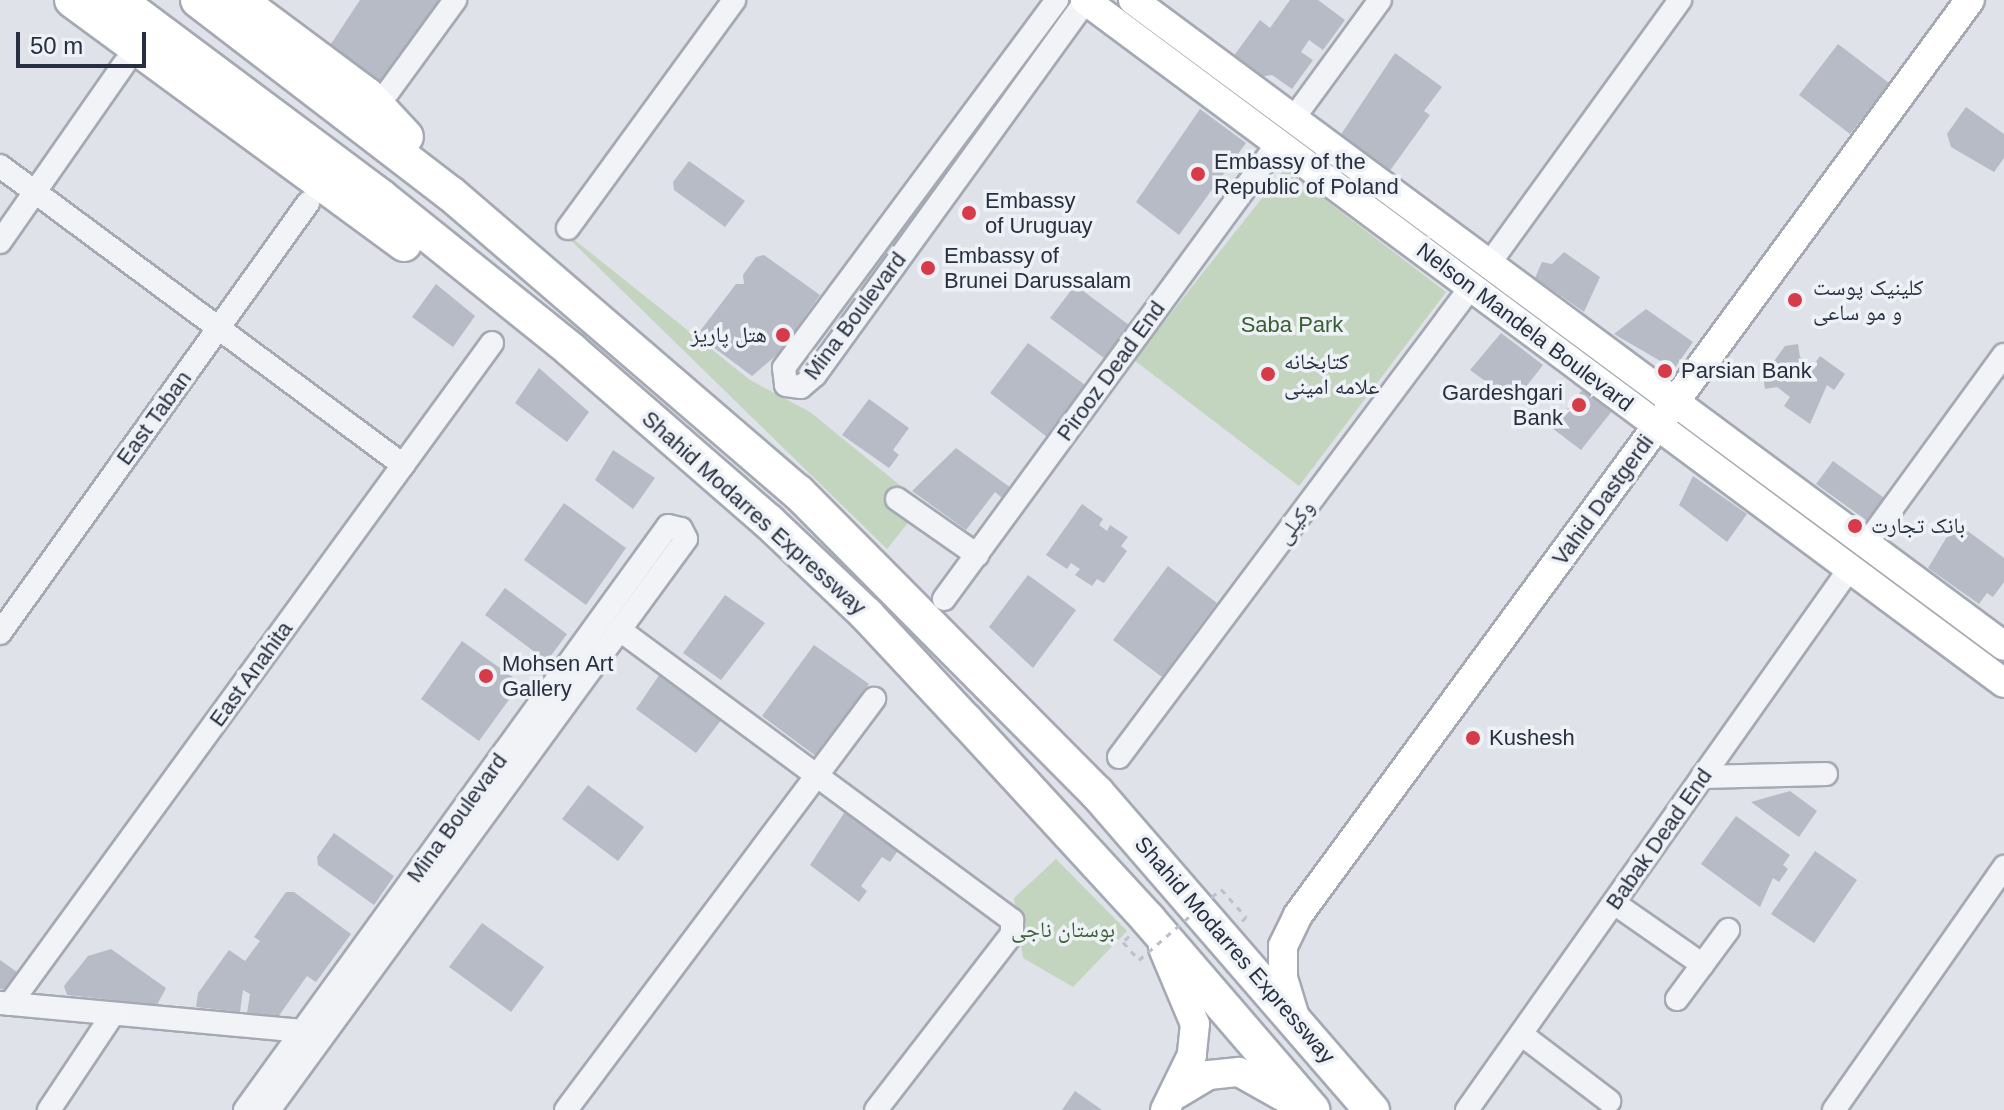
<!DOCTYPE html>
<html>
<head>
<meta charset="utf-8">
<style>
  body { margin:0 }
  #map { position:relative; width:2004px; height:1110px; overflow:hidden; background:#dfe2e9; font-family:Helvetica,"Noto Naskh Arabic",sans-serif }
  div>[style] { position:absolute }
  .green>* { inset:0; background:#c3d4bf }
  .building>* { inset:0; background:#b6bbc6 }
  .path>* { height:3px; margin-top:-1.5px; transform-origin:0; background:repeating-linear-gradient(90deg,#bdc0c8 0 6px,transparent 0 12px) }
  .roads { filter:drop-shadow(2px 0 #a4a9b3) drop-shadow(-2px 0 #a4a9b3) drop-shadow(0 2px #a4a9b3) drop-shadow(0 -2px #a4a9b3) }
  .minor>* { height:22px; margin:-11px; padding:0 11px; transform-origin:11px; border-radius:11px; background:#f2f3f7 }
  .major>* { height:28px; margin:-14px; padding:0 14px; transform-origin:14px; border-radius:14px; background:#fff }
  .highway>* { height:34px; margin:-17px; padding:0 17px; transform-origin:17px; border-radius:17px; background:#fff }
  .path-bridge>* { height:3px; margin-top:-1.5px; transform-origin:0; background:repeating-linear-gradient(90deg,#bdc0c8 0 6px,transparent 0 12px) }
  .dots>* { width:22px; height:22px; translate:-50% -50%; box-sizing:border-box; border:4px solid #eef1f6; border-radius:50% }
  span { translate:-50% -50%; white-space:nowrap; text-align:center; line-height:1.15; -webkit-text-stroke:7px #eef1f6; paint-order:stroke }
  .poi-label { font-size:22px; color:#272f41 }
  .left { translate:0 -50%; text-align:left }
  .right { translate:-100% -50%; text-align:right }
  .street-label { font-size:22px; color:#272f41 }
  .park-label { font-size:22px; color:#385e33 }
  .scale { position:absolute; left:16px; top:32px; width:130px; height:36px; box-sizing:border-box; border:4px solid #272f41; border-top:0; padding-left:10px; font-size:24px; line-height:28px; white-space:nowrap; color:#272f41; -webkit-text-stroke:6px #eef1f6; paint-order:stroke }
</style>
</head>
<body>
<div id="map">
  <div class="green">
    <div style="clip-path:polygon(1285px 169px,1446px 292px,1299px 486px,1134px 360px)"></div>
    <div style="clip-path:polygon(552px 222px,750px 380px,810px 412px,923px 504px,887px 549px)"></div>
    <div style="clip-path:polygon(1056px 859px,1127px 931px,1073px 987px,1023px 958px,1014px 898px)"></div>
  </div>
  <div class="building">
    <div style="clip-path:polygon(360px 0,445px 0,376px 87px,327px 50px)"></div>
    <div style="clip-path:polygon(1290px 0,1318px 0,1345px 20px,1323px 50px,1309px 40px,1301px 52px,1313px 60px,1292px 89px,1272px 75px,1260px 77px,1233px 57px,1260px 20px,1270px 28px)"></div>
    <div style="clip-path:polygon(1838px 44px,1889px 83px,1850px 134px,1799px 95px)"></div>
    <div style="clip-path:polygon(1395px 53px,1442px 87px,1424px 111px,1430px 115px,1389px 172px,1340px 136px)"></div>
    <div style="clip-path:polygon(1966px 107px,2004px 134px,2004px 158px,1994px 172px,1951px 147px,1947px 134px)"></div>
    <div style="clip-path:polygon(1200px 109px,1246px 143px,1179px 235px,1136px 202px)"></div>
    <div style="clip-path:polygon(689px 161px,745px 201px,725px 227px,674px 190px,673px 182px)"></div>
    <div style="clip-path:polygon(1564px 252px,1600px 277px,1584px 312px,1535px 278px,1542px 262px,1552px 264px)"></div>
    <div style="clip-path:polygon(764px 255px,820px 295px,779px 353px,752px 376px,697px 335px,736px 284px,744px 284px,743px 275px,756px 257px)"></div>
    <div style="clip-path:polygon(436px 284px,475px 316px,453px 347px,412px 317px)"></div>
    <div style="clip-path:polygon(1075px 285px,1129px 325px,1104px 358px,1050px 318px)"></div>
    <div style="clip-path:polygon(1646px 309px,1693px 342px,1674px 369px,1614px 334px)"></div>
    <div style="clip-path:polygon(1501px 333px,1543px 365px,1514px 402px,1470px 370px)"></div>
    <div style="clip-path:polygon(1028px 343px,1085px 385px,1047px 437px,990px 393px)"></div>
    <div style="clip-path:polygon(1798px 344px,1800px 357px,1813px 366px,1820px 356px,1845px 374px,1834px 390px,1827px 385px,1810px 424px,1784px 406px,1790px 397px,1777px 387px,1765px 389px,1763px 376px,1785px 346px)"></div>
    <div style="clip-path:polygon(539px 368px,589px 412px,567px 442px,515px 403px)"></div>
    <div style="clip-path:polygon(1583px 389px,1612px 411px,1581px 450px,1552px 428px)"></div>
    <div style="clip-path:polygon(869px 399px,909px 428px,893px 450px,899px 455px,889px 468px,842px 435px)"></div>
    <div style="clip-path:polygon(956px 448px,1011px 488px,1002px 498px,995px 492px,966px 530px,912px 491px)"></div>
    <div style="clip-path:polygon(613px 450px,655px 478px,633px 509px,595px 480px)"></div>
    <div style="clip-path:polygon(1833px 461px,1887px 500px,1870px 523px,1816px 484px)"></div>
    <div style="clip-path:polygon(1693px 476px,1747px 514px,1727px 542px,1679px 505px)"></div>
    <div style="clip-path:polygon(564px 503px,626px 548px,586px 605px,524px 560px)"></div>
    <div style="clip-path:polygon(1082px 504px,1103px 519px,1099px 525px,1107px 531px,1110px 525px,1128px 537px,1121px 546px,1127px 551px,1104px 583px,1097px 579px,1092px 586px,1075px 575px,1080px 569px,1071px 563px,1067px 569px,1046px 555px)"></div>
    <div style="clip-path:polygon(1961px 526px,2004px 558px,2004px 582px,1993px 597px,1987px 593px,1979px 604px,1928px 568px,1951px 530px)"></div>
    <div style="clip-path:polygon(1168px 566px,1217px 603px,1162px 677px,1113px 640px)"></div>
    <div style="clip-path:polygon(1028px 575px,1076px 610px,1033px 668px,989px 627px)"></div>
    <div style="clip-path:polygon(505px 588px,567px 634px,547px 661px,485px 615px)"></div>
    <div style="clip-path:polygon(725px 595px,765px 623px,721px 680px,683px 653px)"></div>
    <div style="clip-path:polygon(462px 641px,521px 683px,479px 741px,421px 699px)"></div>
    <div style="clip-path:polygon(814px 645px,869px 684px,817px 757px,762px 716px)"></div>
    <div style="clip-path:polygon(660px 674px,722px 719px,696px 753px,636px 709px)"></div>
    <div style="clip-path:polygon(588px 785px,644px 827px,618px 861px,562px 819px)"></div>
    <div style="clip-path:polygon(1790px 791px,1817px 811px,1799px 837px,1751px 802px)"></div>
    <div style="clip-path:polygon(846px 810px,899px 849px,890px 862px,882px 857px,861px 886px,867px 891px,859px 902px,810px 865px)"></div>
    <div style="clip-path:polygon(1736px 816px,1790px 855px,1783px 865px,1788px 869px,1779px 882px,1773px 878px,1760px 907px,1701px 864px)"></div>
    <div style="clip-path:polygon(334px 833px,394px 876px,374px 905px,318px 865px,317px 857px)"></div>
    <div style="clip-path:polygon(1815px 851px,1857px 880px,1814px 943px,1771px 914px)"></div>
    <div style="clip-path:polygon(286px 892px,294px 892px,351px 934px,316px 982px,307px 976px,278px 1017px,247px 1013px,250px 994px,243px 990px,240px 1012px,196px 1007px,198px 993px,229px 950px,245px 961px,260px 941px,254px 937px)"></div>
    <div style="clip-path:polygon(482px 923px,544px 967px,511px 1012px,449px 967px)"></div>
    <div style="clip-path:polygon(111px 949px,166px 988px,157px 1005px,67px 995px,64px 986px,88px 956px)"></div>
    <div style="clip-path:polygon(0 960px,17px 972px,6px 990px,0 989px)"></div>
    <div style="clip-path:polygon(1075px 1091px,1102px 1110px,1062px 1110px)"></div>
  </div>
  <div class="path">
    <div style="left:1221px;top:889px;width:38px;rotate:48deg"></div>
    <div style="left:1246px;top:917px;width:7px;rotate:135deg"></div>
    <div style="left:1129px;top:936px;width:8px;rotate:135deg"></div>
    <div style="left:1123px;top:942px;width:24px;rotate:48deg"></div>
  </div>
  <div class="roads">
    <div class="minor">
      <div style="left:1057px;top:0;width:458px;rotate:126.6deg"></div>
      <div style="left:784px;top:368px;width:17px;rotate:83deg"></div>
      <div style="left:786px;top:385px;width:15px;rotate:8deg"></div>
      <div style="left:801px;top:387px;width:18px;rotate:-41deg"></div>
      <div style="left:815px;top:375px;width:462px;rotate:-54.1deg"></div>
      <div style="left:388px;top:92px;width:114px;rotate:-53.9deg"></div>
      <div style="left:1293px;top:119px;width:147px;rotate:-53.8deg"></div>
      <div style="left:0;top:166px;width:502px;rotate:36.57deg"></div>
      <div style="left:568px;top:228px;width:282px;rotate:-53.9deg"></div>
      <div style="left:0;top:242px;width:217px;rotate:-55.1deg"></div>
      <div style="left:1489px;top:264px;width:326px;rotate:-54.1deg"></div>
      <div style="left:897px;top:499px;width:98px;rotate:35deg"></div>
      <div style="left:1866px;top:544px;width:234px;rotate:-53.9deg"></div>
      <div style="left:944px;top:599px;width:565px;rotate:-53.78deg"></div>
      <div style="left:620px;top:630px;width:488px;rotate:36.5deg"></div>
      <div style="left:1012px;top:920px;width:14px;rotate:90deg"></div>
      <div style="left:1012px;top:934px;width:222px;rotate:127.7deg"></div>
      <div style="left:0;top:633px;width:529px;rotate:-54.39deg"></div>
      <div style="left:1119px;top:757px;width:587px;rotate:-53.17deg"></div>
      <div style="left:1702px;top:777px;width:124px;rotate:-1.4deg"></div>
      <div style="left:1614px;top:903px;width:108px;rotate:34.9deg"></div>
      <div style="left:1677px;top:999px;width:86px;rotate:-53.5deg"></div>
      <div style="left:1px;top:1003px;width:303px;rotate:5.3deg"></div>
      <div style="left:10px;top:1004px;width:818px;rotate:-53.9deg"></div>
      <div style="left:1521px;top:1034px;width:111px;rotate:37.3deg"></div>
      <div style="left:49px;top:1110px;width:115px;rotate:-56.3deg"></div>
      <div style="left:245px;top:1110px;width:721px;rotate:-54.08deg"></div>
      <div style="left:668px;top:526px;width:13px;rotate:13deg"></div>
      <div style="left:681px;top:529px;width:11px;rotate:63deg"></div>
      <div style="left:686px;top:539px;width:707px;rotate:126.14deg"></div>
      <div style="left:566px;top:1110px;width:514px;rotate:-53.15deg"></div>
      <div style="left:1467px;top:1110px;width:664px;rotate:-54.75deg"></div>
      <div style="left:1834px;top:1110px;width:297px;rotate:-55deg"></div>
    </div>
    <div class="major">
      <div style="left:1085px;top:0;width:1145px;rotate:36.62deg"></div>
      <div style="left:1133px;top:0;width:1084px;rotate:36.56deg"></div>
      <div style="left:1163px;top:948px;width:82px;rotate:67.2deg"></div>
      <div style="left:1195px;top:1024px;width:31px;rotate:96deg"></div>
      <div style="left:1192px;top:1055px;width:61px;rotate:116.1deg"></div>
      <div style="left:1294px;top:1014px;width:38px;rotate:-107deg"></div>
      <div style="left:1283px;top:978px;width:32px;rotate:-90deg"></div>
      <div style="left:1283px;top:946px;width:34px;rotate:-64deg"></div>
      <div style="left:1298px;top:915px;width:1135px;rotate:-53.71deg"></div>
      <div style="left:1177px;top:1094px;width:37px;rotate:-31deg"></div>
      <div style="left:1209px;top:1075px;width:30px;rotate:-6deg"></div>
      <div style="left:1239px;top:1072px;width:71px;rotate:29.4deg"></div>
    </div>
    <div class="highway">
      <div style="left:72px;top:0;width:412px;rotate:36.3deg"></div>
      <div style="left:118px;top:0;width:329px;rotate:36.8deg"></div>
      <div style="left:381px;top:197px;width:244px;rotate:38.8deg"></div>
      <div style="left:571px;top:350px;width:261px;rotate:41deg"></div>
      <div style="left:768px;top:521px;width:137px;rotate:43.5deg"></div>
      <div style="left:867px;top:615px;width:145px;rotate:47deg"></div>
      <div style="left:966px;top:721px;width:269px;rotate:47.4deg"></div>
      <div style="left:1148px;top:919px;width:252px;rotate:49.3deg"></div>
      <div style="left:198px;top:0;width:319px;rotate:37.5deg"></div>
      <div style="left:451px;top:194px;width:457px;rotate:40.7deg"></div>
      <div style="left:798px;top:492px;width:424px;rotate:45.2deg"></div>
      <div style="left:1097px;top:793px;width:420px;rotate:49.1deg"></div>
      <div style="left:239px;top:0;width:159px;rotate:36.6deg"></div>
      <div style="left:367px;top:95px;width:57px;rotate:47.1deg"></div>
    </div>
  </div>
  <div class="path-bridge">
    <div style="left:1139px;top:960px;width:108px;rotate:-40.9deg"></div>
  </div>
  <div class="dots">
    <div style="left:1198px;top:174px;background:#d73b49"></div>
    <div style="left:969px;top:213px;background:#d73b49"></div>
    <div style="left:928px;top:268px;background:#d73b49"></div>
    <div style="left:1795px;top:300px;background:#d73b49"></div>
    <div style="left:783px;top:335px;background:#d73b49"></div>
    <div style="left:1665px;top:371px;background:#d73b49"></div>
    <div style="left:1268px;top:374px;background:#d73b49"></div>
    <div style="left:1579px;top:405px;background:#d73b49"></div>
    <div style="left:1855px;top:526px;background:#d73b49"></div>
    <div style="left:486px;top:676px;background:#d73b49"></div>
    <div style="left:1473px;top:738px;background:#d73b49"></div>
  </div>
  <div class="poi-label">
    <span class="left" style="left:1214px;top:174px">Embassy of the<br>Republic of Poland</span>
    <span class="left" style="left:985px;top:213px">Embassy<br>of Uruguay</span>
    <span class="left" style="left:944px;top:268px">Embassy of<br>Brunei Darussalam</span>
    <span class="left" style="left:1813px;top:300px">کلینیک پوست<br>و مو ساعی</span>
    <span class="right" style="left:767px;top:335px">هتل پاریز</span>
    <span class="left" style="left:1284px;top:374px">کتابخانه<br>علامه امینی</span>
    <span class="left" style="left:1681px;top:371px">Parsian Bank</span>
    <span class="right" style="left:1563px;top:405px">Gardeshgari<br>Bank</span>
    <span class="left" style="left:1871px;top:526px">بانک تجارت</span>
    <span class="left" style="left:502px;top:676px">Mohsen Art<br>Gallery</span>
    <span class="left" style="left:1489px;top:738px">Kushesh</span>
  </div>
  <div class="street-label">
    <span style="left:855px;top:316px;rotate:-53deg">Mina Boulevard</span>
    <span style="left:1525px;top:327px;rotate:37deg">Nelson Mandela Boulevard</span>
    <span style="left:1111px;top:371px;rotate:-54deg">Pirooz Dead End</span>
    <span style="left:154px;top:418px;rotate:-54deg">East Taban</span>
    <span style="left:1603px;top:500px;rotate:-54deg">Vahid Dastgerdi</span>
    <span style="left:754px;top:513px;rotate:42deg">Shahid Modarres Expressway</span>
    <span style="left:1295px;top:522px;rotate:-53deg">وكيلی</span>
    <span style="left:251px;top:674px;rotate:-54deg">East Anahita</span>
    <span style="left:457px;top:818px;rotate:-54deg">Mina Boulevard</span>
    <span style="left:1659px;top:839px;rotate:-55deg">Babak Dead End</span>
    <span style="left:1235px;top:950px;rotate:49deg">Shahid Modarres Expressway</span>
  </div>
  <div class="park-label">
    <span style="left:1292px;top:325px">Saba Park</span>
    <span style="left:1063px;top:930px">بوستان ناجی</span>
  </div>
  <div class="scale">50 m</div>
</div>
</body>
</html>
